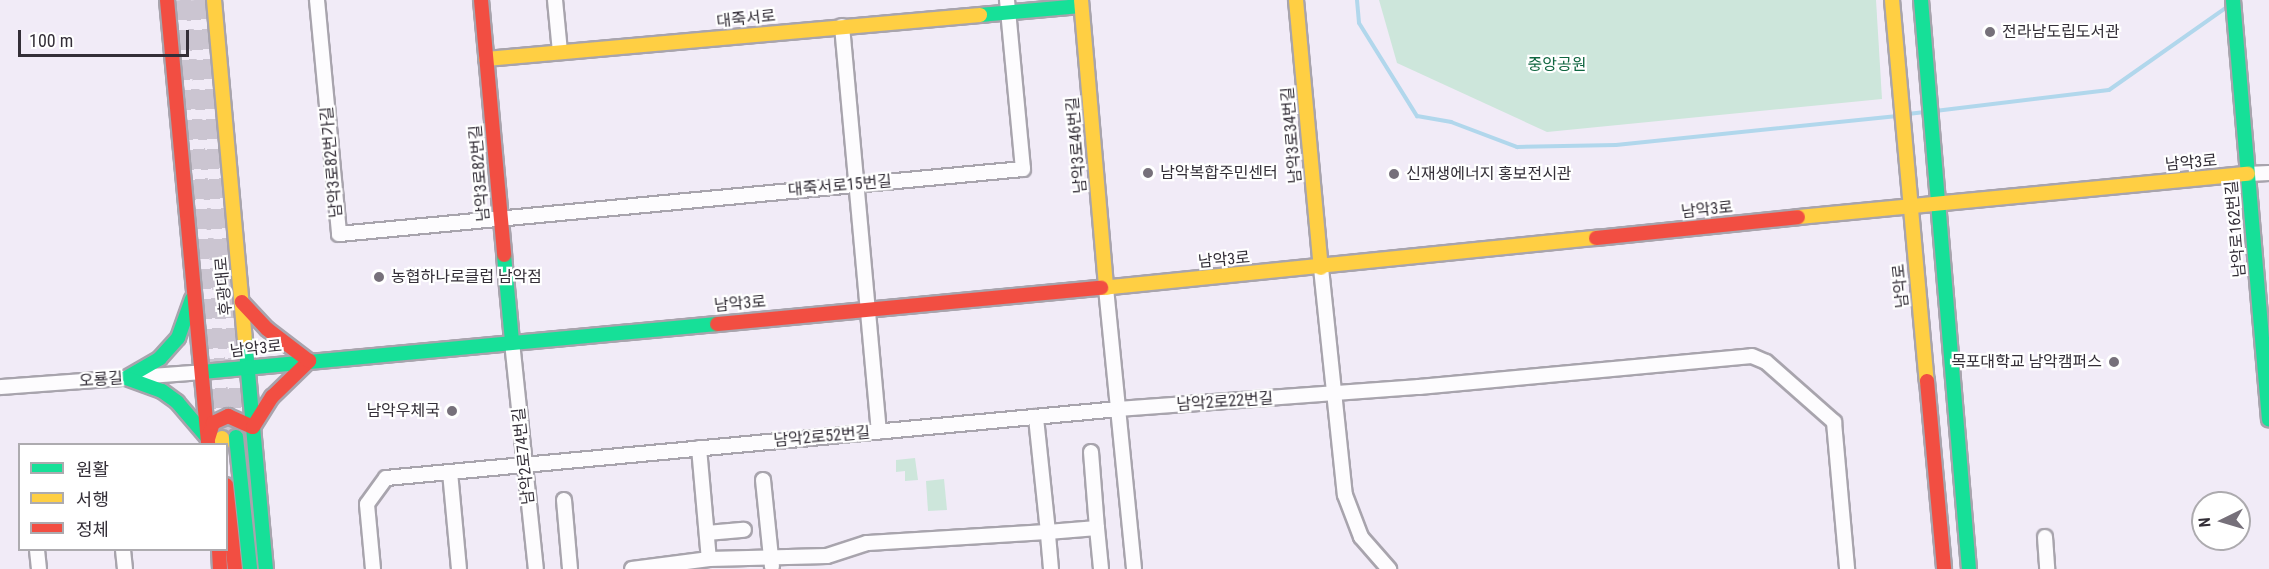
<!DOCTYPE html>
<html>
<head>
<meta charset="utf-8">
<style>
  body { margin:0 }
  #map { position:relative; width:2269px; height:569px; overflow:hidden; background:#f1ebf7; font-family:"Roboto Condensed","Noto Sans KR",sans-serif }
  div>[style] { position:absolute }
  .green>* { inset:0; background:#cde6db }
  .stream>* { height:4px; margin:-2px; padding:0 2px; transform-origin:2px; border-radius:2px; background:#b1d7ec }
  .secondary-tunnel>* { height:20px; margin-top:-10px; transform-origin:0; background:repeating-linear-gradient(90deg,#cbc5d1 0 20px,transparent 0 30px) }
  .roads { filter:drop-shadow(2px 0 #a8a4ad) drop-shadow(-2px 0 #a8a4ad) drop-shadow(0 2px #a8a4ad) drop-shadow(0 -2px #a8a4ad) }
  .street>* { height:14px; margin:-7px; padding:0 7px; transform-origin:7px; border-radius:7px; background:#fdfcfe }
  .fast>* { height:14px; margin:-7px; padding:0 7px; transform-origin:7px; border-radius:7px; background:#16e098 }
  .slow>* { height:14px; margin:-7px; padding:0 7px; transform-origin:7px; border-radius:7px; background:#ffcf43 }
  .jam>* { height:14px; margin:-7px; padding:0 7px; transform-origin:7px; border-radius:7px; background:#f24e42 }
  .dots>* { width:16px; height:16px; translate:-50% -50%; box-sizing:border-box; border:3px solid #fff; border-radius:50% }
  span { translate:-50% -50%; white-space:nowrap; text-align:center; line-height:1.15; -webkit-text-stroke:4.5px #fff; paint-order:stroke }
  .street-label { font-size:16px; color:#332e37 }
  .poi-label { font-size:16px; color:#332e37 }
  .left { translate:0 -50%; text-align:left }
  .right { translate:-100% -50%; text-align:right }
  .park-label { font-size:16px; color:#106641 }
  .legend { position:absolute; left:18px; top:443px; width:210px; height:108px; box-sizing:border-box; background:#fff; border:2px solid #adabaf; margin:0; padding:8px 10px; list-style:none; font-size:18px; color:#332e37 }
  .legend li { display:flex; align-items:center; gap:12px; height:30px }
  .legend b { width:30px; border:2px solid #adabaf }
  .north { position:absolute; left:2191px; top:491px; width:60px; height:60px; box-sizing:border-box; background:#fff; border:2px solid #adabaf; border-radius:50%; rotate:265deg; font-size:16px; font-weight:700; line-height:24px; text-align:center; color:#332e37 }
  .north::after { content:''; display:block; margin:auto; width:21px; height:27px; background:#76707a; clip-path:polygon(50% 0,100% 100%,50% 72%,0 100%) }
  .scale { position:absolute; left:18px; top:30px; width:171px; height:27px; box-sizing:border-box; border:3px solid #332e37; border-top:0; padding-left:8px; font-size:18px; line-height:21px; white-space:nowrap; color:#332e37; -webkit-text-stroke:4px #fff; paint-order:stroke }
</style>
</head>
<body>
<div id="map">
  <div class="green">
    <div style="clip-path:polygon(1379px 0,1876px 0,1882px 99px,1547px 132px,1397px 63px)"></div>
    <div style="clip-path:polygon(915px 458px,918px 480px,905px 481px,905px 471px,896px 472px,896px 460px)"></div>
    <div style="clip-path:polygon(944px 479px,947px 510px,928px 511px,926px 481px)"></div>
  </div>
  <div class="stream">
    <div style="left:1357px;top:0;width:23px;rotate:85deg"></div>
    <div style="left:1359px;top:23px;width:110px;rotate:58.1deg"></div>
    <div style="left:1417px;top:116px;width:35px;rotate:10deg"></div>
    <div style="left:1451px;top:122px;width:71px;rotate:20.7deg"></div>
    <div style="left:1517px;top:147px;width:99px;rotate:-1.2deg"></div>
    <div style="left:1616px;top:145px;width:283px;rotate:-5.9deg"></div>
    <div style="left:1935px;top:111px;width:175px;rotate:-6.9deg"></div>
    <div style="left:2109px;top:90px;width:144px;rotate:-35.1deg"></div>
    <div style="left:1908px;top:114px;width:17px;rotate:-7deg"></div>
  </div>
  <div class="secondary-tunnel">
    <div style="left:181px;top:0;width:438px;rotate:84.6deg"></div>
    <div style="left:195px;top:0;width:437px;rotate:84.6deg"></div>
  </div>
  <div class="roads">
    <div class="street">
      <div style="left:317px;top:0;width:235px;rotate:84.6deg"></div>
      <div style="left:339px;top:234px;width:687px;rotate:-5.43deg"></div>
      <div style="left:1023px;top:169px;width:170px;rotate:-95.4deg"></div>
      <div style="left:555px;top:0;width:52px;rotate:84.5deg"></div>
      <div style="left:842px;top:26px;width:407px;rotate:84.8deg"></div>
      <div style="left:2248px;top:174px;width:21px;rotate:-3deg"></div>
      <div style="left:1321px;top:268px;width:228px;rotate:84deg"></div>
      <div style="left:1345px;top:495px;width:45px;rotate:69.1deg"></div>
      <div style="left:1361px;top:537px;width:43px;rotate:48.8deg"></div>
      <div style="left:1106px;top:288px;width:282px;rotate:84.3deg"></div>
      <div style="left:512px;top:342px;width:228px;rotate:84deg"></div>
      <div style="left:0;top:387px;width:203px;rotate:-4.2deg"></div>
      <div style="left:699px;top:448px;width:111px;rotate:84.9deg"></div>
      <div style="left:1091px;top:452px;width:76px;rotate:85.5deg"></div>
      <div style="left:450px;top:472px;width:97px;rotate:84.7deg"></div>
      <div style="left:763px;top:480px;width:87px;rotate:84.1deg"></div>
      <div style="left:564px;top:500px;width:69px;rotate:85deg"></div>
      <div style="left:707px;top:533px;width:37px;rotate:-5deg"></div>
      <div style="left:2045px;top:537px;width:32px;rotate:86deg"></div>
      <div style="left:37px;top:550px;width:19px;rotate:84deg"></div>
      <div style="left:123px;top:550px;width:19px;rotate:84deg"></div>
      <div style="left:373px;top:569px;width:65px;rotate:-95.3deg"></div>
      <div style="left:367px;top:504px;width:32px;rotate:-54deg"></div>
      <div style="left:386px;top:478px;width:735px;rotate:-5.38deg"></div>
      <div style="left:1118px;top:409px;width:302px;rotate:-4.2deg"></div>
      <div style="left:1419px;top:387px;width:334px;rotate:-5.3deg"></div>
      <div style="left:1752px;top:356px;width:15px;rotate:23deg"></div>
      <div style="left:1766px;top:362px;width:91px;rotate:41.4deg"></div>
      <div style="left:1834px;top:422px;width:148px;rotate:84.9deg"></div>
      <div style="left:632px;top:569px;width:78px;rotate:-7.4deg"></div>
      <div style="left:709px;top:559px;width:118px;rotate:-1.5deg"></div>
      <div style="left:827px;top:556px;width:42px;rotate:-18deg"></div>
      <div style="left:867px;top:543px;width:181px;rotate:-3.5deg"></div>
      <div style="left:1048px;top:532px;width:116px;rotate:-96deg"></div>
      <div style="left:1051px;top:569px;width:37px;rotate:-95deg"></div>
      <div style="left:1048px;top:532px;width:49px;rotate:-4.7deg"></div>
      <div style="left:1097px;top:528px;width:41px;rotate:84.4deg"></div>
    </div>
    <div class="fast">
      <div style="left:1921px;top:0;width:571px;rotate:85.18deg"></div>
      <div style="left:2233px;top:0;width:421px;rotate:85.1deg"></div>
      <div style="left:980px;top:15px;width:101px;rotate:-5.1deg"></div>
      <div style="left:504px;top:255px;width:87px;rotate:84.7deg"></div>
      <div style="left:245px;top:339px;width:231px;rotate:84.8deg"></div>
      <div style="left:202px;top:372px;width:517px;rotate:-5.32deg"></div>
      <div style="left:126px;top:378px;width:39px;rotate:-30deg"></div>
      <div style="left:160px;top:358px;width:27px;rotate:-48deg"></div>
      <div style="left:178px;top:338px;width:41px;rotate:-70.3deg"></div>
      <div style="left:126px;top:378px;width:38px;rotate:20deg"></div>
      <div style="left:162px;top:391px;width:19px;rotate:36deg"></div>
      <div style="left:177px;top:402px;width:45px;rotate:49.5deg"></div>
      <div style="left:236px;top:437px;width:133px;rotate:83.9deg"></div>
    </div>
    <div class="slow">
      <div style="left:214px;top:0;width:340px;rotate:84.8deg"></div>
      <div style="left:1081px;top:0;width:289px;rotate:85deg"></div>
      <div style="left:1296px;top:0;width:269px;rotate:84.7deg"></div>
      <div style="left:1892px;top:0;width:383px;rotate:84.8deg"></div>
      <div style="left:486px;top:59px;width:496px;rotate:-5.1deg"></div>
      <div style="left:1798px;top:217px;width:452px;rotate:-5.5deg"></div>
      <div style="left:1101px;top:288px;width:498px;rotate:-5.8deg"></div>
      <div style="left:222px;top:438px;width:6px;rotate:90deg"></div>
    </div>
    <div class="jam">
      <div style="left:167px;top:0;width:446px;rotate:84.7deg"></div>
      <div style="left:481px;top:0;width:256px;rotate:84.8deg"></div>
      <div style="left:1596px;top:238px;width:203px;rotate:-5.9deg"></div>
      <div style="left:717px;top:324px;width:386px;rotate:-5.4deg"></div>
      <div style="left:1927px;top:381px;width:189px;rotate:84.8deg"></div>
      <div style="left:208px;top:439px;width:17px;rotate:-73deg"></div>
      <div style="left:213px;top:423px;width:17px;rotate:-25deg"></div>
      <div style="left:228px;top:416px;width:27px;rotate:24deg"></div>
      <div style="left:253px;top:427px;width:36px;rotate:-58deg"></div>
      <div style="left:272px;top:397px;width:52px;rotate:-44.2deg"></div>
      <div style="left:309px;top:361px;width:53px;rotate:-142.7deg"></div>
      <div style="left:267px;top:329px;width:37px;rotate:-133deg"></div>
      <div style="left:226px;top:485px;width:84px;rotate:83.9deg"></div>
      <div style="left:219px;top:550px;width:19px;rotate:87deg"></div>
    </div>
  </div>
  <div class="dots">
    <div style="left:1990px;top:32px;background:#76707a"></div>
    <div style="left:1148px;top:173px;background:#76707a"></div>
    <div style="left:1394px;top:174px;background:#76707a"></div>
    <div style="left:379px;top:277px;background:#76707a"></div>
    <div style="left:2114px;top:362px;background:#76707a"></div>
    <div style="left:452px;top:411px;background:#76707a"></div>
  </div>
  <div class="street-label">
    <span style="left:746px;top:19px;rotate:-6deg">대죽서로</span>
    <span style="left:1292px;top:135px;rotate:-95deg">남악3로34번길</span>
    <span style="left:1077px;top:145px;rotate:-95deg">남악3로46번길</span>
    <span style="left:332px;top:162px;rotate:-95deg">남악3로82번가길</span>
    <span style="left:2191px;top:163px;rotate:-5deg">남악3로</span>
    <span style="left:480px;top:173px;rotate:-95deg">남악3로82번길</span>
    <span style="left:840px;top:186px;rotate:-5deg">대죽서로15번길</span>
    <span style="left:1707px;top:210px;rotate:-6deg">남악3로</span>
    <span style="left:2236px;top:229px;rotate:-95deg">남악로162번길</span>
    <span style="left:1224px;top:260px;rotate:-5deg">남악3로</span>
    <span style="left:224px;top:286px;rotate:-95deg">후광대로</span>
    <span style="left:1901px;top:286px;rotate:-96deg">남악로</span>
    <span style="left:740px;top:304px;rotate:-5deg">남악3로</span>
    <span style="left:256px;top:349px;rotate:-6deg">남악3로</span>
    <span style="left:101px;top:380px;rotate:-4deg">오룡길</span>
    <span style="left:1225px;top:402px;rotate:-4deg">남악2로22번길</span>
    <span style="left:822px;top:437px;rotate:-5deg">남악2로52번길</span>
    <span style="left:524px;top:456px;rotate:-96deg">남악2로74번길</span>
  </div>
  <div class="poi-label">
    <span class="left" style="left:2002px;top:32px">전라남도립도서관</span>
    <span class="left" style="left:1160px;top:173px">남악복합주민센터</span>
    <span class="left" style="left:1406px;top:174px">신재생에너지 홍보전시관</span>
    <span class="left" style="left:391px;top:277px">농협하나로클럽 남악점</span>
    <span class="right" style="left:2102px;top:362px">목포대학교 남악캠퍼스</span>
    <span class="right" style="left:440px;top:411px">남악우체국</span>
  </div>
  <div class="park-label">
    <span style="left:1557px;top:65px">중앙공원</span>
  </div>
  <ul class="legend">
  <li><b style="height:8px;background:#16e098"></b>원활</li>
  <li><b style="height:8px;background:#ffcf43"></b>서행</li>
  <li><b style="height:8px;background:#f24e42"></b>정체</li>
  </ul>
  <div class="north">N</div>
  <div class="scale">100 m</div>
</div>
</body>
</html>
